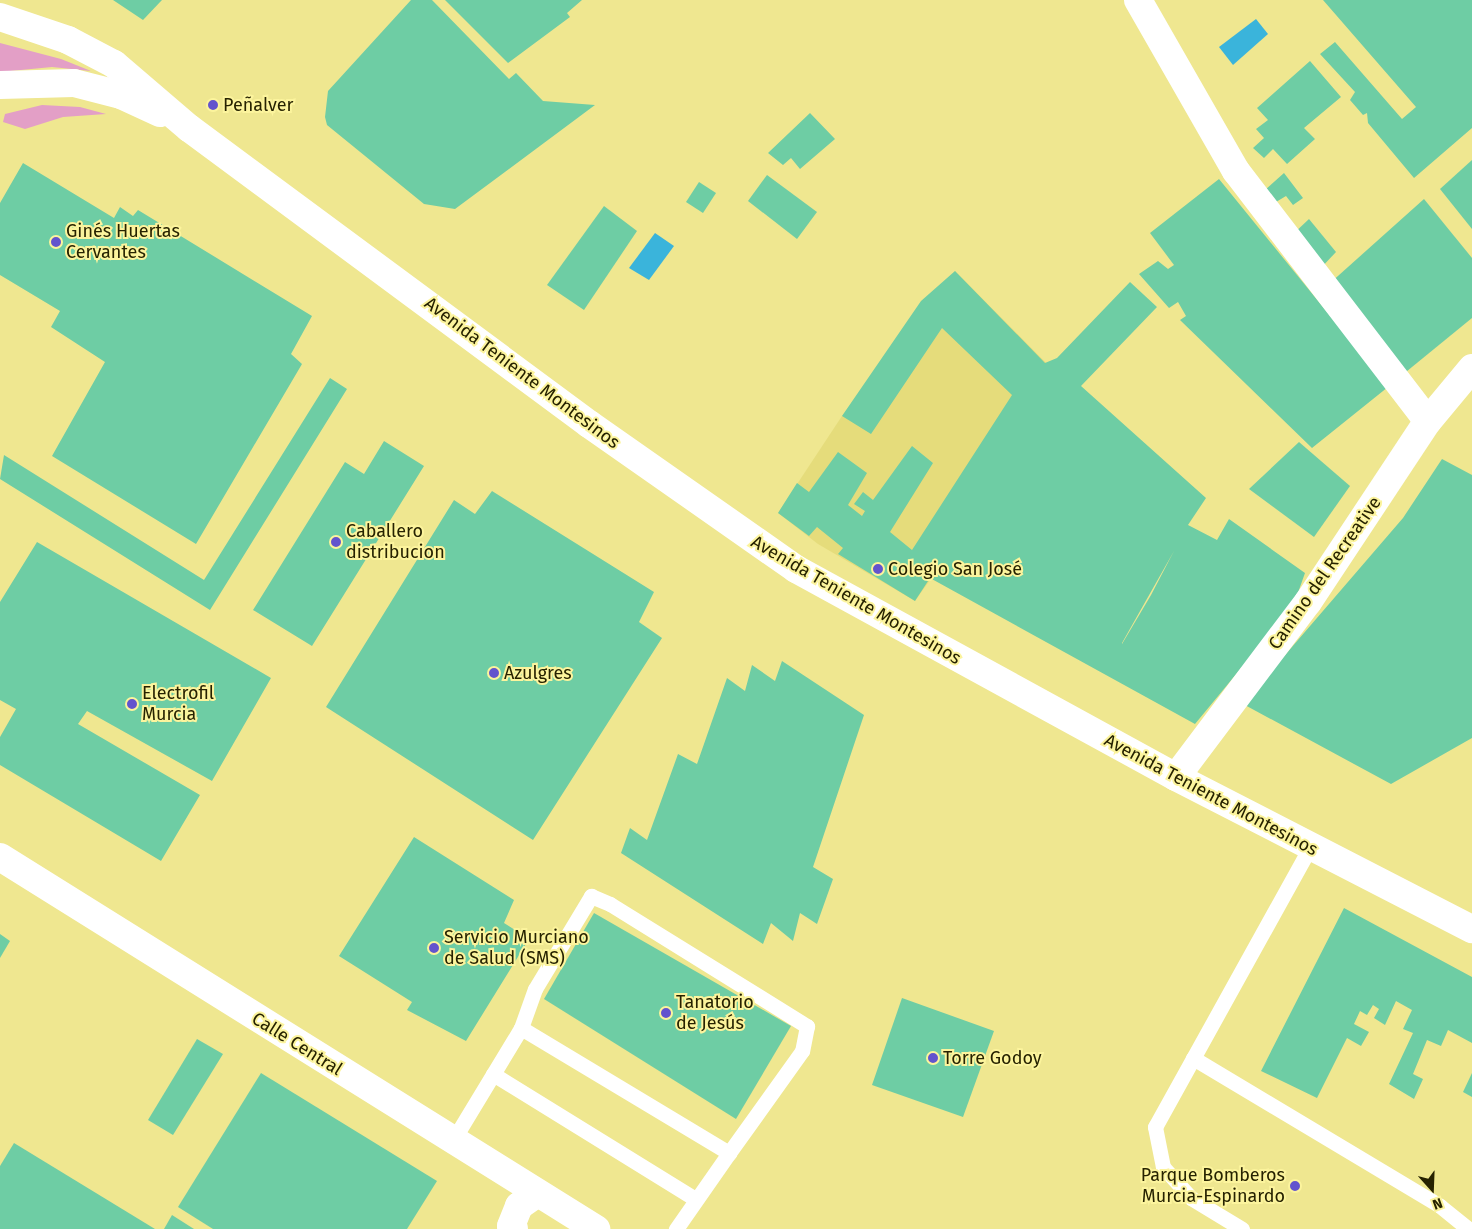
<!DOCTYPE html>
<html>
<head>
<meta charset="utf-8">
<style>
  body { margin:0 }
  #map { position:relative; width:1472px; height:1229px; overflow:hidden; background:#efe790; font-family:"Fira Sans",sans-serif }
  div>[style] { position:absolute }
  .built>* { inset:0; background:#e5dc7b }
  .green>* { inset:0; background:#e39fc6 }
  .water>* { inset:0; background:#3ab4db }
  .building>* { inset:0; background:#6ecda4 }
  .lane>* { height:15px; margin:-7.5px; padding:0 7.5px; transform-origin:7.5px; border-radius:7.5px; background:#fff }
  .street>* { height:28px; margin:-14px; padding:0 14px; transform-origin:14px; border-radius:14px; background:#fff }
  .secondary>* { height:28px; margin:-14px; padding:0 14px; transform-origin:14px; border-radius:14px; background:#fff }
  .dots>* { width:14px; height:14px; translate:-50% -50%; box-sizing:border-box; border:2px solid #fcf49d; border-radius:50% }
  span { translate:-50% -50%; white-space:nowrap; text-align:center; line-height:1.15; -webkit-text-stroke:4px #fcf49d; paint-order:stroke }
  .poi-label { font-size:18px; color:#262200 }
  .left { translate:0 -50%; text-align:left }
  .right { translate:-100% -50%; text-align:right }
  .street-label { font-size:18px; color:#262200 }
  .north { position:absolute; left:1407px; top:1164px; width:50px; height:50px; -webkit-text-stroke:4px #fcf49d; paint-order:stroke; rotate:160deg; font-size:14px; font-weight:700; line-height:20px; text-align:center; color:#262200 }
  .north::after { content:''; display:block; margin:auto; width:18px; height:22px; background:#262200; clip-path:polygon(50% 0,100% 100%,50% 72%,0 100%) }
</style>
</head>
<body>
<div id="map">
  <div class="built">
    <div style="clip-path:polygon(955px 271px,1069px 386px,915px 601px,818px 544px,778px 513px,842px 416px)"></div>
  </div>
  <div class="green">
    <div style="clip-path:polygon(0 43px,61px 59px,91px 71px,52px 67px,0 72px)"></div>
    <div style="clip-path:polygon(42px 105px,80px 107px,106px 114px,63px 117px,25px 129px,3px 122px,5px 114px)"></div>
  </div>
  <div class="water">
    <div style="clip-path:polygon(1256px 19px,1268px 34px,1233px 65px,1219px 47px)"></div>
    <div style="clip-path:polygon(655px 233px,674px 246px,649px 280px,629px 268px)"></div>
  </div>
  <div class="building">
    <div style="clip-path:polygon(113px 0,162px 0,143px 20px)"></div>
    <div style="clip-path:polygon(411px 0,432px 0,509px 79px,516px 73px,543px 101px,595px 105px,455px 209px,424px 204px,327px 125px,325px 117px,328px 91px)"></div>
    <div style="clip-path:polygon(445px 0,582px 0,567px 13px,570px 17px,508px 63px)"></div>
    <div style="clip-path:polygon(1323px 0,1472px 0,1472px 128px,1414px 178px,1368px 123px,1367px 113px,1363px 115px,1350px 100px,1355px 92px,1320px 54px,1335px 42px,1402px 119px,1416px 107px)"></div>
    <div style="clip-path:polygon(1310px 61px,1341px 97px,1304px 128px,1315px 139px,1287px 164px,1273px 149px,1264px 158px,1253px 148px,1264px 138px,1256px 129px,1268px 120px,1257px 108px)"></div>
    <div style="clip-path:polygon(810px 113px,835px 139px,800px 169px,791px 158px,783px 165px,768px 153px)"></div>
    <div style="clip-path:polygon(1472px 160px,1472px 229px,1440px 189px)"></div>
    <div style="clip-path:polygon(23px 163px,114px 218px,120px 207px,133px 216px,138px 210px,312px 316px,291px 354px,302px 364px,196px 544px,52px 456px,105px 362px,51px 327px,60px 311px,0 275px,0 203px)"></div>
    <div style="clip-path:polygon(1284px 173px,1303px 198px,1293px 205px,1286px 196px,1276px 202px,1265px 190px)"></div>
    <div style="clip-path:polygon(767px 175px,817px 212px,797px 239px,748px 201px)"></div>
    <div style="clip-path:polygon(1219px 179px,1388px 387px,1312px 448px,1180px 320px,1186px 316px,1178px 302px,1169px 308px,1139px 274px,1158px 261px,1168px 269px,1174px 265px,1150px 233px)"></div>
    <div style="clip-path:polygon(699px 182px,716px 193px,703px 213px,686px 202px)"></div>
    <div style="clip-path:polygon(1424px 199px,1472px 258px,1472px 318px,1401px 376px,1329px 284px)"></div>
    <div style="clip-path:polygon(604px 206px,637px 231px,584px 310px,547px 285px)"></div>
    <div style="clip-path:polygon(1309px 219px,1336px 252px,1319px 270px,1291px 236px)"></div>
    <div style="clip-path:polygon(evenodd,955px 271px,1045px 363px,1057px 358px,1130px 282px,1157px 307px,1081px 386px,1206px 498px,1188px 525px,1217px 540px,1229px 519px,1305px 573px,1294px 604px,1195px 724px,930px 578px,915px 601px,838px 554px,843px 548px,817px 527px,809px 536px,778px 513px,797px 483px,809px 492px,838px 452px,867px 473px,848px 505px,862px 516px,865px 511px,854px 504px,863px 492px,873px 500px,912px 446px,933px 463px,890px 532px,912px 550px,1012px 395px,942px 328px,871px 434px,842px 416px,921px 301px,955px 271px,1174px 551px,1151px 595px,1122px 644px,1122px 643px,1174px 551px)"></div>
    <div style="clip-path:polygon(330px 378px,347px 389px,210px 610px,0 479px,4px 455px,204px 580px)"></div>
    <div style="clip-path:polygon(384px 441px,424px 466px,312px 646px,253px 610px,345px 462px,364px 474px)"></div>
    <div style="clip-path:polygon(1299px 442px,1350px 486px,1314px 537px,1249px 489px)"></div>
    <div style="clip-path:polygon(1442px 459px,1472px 475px,1472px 738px,1391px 784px,1243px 704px,1403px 518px)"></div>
    <div style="clip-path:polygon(492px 491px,654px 592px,639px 622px,662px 638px,533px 840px,326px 707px,454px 500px,475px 514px)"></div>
    <div style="clip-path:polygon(37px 542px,271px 678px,212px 781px,87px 711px,78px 724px,200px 795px,161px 861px,0 765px,0 737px,16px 709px,0 700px,0 602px)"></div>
    <div style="clip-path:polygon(782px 661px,864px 715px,813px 867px,833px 879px,817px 924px,800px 913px,793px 941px,771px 923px,763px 944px,621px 853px,630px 828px,647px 840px,678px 754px,697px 764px,727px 678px,745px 691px,752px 665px,775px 681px)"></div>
    <div style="clip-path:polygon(414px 837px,514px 900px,504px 923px,529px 939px,466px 1041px,407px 1010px,412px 1002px,339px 956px)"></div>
    <div style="clip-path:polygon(1344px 908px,1472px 977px,1472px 1043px,1448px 1030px,1441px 1046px,1427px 1040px,1413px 1074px,1423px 1079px,1414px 1099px,1389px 1084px,1413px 1033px,1403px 1029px,1412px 1010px,1396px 1001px,1385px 1025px,1374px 1018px,1379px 1009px,1373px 1005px,1367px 1015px,1360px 1011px,1354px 1024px,1369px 1032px,1361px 1046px,1347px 1038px,1317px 1098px,1261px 1071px)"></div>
    <div style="clip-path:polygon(594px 913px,791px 1026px,736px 1119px,544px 999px)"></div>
    <div style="clip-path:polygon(0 934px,10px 941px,0 958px)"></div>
    <div style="clip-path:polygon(902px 998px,994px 1031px,963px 1117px,872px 1085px)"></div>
    <div style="clip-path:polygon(197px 1039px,223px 1054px,173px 1135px,148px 1120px)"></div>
    <div style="clip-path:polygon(261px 1073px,437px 1181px,407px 1229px,213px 1229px,178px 1207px)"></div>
    <div style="clip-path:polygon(1472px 1073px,1472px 1097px,1463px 1092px)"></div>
    <div style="clip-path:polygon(14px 1143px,155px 1229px,0 1229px,0 1166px)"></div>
    <div style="clip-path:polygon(172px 1215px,194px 1229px,164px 1229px)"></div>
  </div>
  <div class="lane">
    <div style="left:521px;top:1028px;width:41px;rotate:-70.3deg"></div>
    <div style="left:535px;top:989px;width:109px;rotate:-58.9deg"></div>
    <div style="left:591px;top:896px;width:21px;rotate:23deg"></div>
    <div style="left:610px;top:904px;width:232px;rotate:31.8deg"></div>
    <div style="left:807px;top:1026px;width:25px;rotate:101deg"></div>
    <div style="left:802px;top:1051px;width:125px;rotate:125.6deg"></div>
    <div style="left:1193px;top:1058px;width:288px;rotate:30.9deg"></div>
    <div style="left:1440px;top:1206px;width:36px;rotate:39deg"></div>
    <div style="left:493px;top:1074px;width:238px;rotate:31.7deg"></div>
    <div style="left:452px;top:1142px;width:133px;rotate:-58.8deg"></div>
    <div style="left:521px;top:1028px;width:243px;rotate:31deg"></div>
    <div style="left:729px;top:1153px;width:93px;rotate:124.9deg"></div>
    <div style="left:1242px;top:1229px;width:60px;rotate:-148.7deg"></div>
    <div style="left:1191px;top:1198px;width:42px;rotate:-132.1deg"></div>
    <div style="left:1163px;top:1167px;width:41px;rotate:-101.3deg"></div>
    <div style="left:1155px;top:1127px;width:320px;rotate:-61deg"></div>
  </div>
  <div class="street">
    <div style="left:1138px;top:0;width:197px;rotate:60.2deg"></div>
    <div style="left:1236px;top:171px;width:315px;rotate:52.5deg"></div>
    <div style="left:1176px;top:777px;width:219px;rotate:-53deg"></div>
    <div style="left:1308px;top:602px;width:217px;rotate:-56.5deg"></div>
    <div style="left:1428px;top:421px;width:69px;rotate:-50.3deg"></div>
    <div style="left:0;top:857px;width:703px;rotate:31.97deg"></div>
    <div style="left:514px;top:1229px;width:4px;rotate:-135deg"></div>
    <div style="left:511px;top:1226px;width:22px;rotate:-68deg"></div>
    <div style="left:519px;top:1206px;width:21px;rotate:-35deg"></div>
  </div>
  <div class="secondary">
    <div style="left:0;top:17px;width:72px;rotate:18.7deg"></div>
    <div style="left:68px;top:40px;width:52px;rotate:27.6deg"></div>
    <div style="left:114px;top:64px;width:99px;rotate:40.5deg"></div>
    <div style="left:189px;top:128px;width:498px;rotate:36.5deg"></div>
    <div style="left:589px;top:424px;width:253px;rotate:35deg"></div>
    <div style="left:796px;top:569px;width:433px;rotate:28.7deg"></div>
    <div style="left:1176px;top:777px;width:333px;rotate:27.2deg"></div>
    <div style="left:0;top:85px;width:74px;rotate:-1.5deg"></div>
    <div style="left:74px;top:83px;width:49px;rotate:14.3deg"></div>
    <div style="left:121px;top:95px;width:43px;rotate:24.8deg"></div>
  </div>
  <div class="dots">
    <div style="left:213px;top:105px;background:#6354cd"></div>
    <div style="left:56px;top:242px;background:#6354cd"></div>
    <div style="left:336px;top:542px;background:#6354cd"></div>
    <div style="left:878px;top:569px;background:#6354cd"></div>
    <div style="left:494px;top:673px;background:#6354cd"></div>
    <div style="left:132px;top:704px;background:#6354cd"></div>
    <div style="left:434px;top:948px;background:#6354cd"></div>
    <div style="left:666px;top:1013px;background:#6354cd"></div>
    <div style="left:933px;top:1058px;background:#6354cd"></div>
    <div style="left:1295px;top:1186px;background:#6354cd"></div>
  </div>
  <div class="poi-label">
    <span class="left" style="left:223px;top:105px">Peñalver</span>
    <span class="left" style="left:66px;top:242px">Ginés Huertas<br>Cervantes</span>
    <span class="left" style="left:346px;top:542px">Caballero<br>distribucion</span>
    <span class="left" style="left:888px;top:569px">Colegio San José</span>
    <span class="left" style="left:504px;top:673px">Azulgres</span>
    <span class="left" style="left:142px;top:704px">Electrofil<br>Murcia</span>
    <span class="left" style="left:444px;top:948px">Servicio Murciano<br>de Salud (SMS)</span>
    <span class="left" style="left:676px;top:1013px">Tanatorio<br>de Jesús</span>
    <span class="left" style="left:943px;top:1058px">Torre Godoy</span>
    <span class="right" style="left:1285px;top:1186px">Parque Bomberos<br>Murcia-Espinardo</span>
  </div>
  <div class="street-label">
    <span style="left:522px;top:373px;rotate:37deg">Avenida Teniente Montesinos</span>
    <span style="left:1325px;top:573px;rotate:-55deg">Camino del Recreative</span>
    <span style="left:856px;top:600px;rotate:30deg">Avenida Teniente Montesinos</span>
    <span style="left:1211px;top:795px;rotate:28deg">Avenida Teniente Montesinos</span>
    <span style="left:297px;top:1044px;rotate:32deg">Calle Central</span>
  </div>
  <div class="north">N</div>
</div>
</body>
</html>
